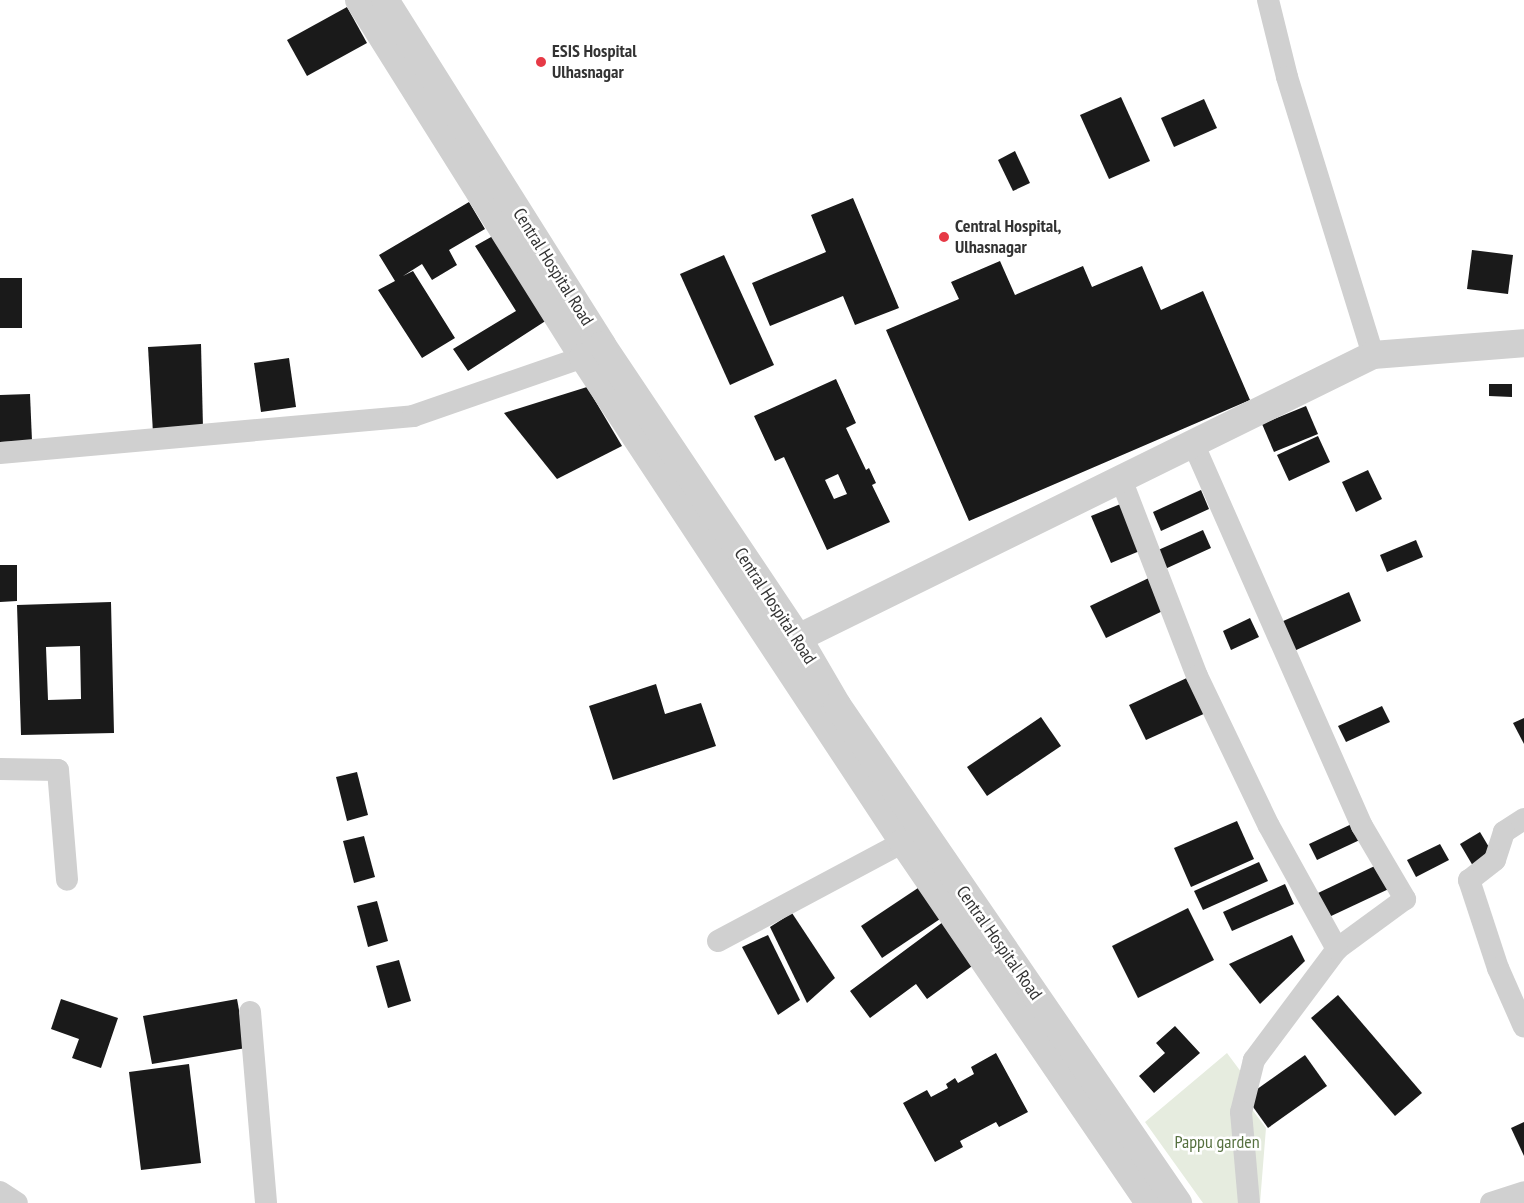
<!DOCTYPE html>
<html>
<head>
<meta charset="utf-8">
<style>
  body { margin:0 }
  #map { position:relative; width:1524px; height:1203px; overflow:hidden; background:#fff; font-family:"PT Sans Narrow",sans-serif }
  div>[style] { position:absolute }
  .green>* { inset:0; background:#e6ecdf }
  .building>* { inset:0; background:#1a1a1a }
  .minor>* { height:22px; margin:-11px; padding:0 11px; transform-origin:11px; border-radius:11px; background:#d0d0d0 }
  .tertiary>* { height:28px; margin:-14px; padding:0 14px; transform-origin:14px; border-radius:14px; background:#d0d0d0 }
  .dots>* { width:14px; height:14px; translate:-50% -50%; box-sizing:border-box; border:2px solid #fff; border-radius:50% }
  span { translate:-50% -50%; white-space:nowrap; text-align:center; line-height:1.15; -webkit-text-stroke:5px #fff; paint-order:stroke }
  .poi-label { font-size:18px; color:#333; font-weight:700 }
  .left { translate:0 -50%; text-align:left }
  .street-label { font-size:18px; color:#333 }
  .park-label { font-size:18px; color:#56703f }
</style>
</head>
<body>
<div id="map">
  <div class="green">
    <div style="clip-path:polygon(1227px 1053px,1253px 1088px,1242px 1096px,1266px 1128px,1260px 1203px,1203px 1203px,1145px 1122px)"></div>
  </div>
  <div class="building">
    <div style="clip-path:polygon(347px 7px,367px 43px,307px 76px,287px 40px)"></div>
    <div style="clip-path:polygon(1121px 97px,1150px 161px,1109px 179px,1080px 115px)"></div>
    <div style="clip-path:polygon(1204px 99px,1217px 128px,1174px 147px,1161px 118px)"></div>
    <div style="clip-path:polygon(1015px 151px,1030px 183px,1013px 191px,998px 160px)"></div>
    <div style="clip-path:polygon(853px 198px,899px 308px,855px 325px,843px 296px,770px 326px,752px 283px,826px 252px,811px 215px)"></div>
    <div style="clip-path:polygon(469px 202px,485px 229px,449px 250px,457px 265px,432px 280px,422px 264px,403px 276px,413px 271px,455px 338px,422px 358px,378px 290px,395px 281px,379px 255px)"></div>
    <div style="clip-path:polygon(500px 232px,547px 320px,468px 371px,453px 349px,516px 311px,475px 246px)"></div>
    <div style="clip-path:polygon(1472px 250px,1513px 255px,1508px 294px,1467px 289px)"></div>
    <div style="clip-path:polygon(724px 255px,774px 365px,730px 385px,680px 274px)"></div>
    <div style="clip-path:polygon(1000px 261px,1015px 295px,1083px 266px,1092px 287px,1142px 266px,1161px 310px,1203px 291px,1250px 400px,969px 521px,886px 330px,959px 299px,951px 282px)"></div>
    <div style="clip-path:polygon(0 278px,22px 278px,22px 328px,0 328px)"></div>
    <div style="clip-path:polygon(201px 344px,203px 428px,153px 433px,148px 347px)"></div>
    <div style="clip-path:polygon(289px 358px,296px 407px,261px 412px,254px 363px)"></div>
    <div style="clip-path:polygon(evenodd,836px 379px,856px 423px,846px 428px,866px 470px,869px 468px,876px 483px,872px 485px,890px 522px,827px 550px,784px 457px,775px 461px,754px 416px,836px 379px,838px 474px,847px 494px,834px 499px,825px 480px,838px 474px)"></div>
    <div style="clip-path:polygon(1489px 384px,1512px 384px,1512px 397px,1489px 396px)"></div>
    <div style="clip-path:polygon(587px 387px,622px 446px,557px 479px,504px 413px)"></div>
    <div style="clip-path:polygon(30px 394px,32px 441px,0 442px,0 395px)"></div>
    <div style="clip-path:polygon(1306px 406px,1318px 434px,1274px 452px,1262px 424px)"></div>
    <div style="clip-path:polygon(1318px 436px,1330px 462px,1289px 481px,1277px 455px)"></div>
    <div style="clip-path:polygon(1368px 470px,1382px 499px,1356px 512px,1342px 482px)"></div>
    <div style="clip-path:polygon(1201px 490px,1209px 509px,1161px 531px,1153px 512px)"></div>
    <div style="clip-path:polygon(1123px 503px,1142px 550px,1111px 563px,1091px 516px)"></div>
    <div style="clip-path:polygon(1203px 530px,1211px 548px,1165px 569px,1156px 551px)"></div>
    <div style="clip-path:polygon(1416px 540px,1423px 557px,1387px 572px,1380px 555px)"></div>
    <div style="clip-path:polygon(0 565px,17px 565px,17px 601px,0 602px)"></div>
    <div style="clip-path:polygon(1153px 576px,1169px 608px,1106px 638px,1090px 606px)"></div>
    <div style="clip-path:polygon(1349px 592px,1361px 621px,1294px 651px,1281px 622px)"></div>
    <div style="clip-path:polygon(evenodd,111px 602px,114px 733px,21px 735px,17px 605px,111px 602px,80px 646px,81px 699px,48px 700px,46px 647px,80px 646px)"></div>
    <div style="clip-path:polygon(1250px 618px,1259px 637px,1231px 650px,1223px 631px)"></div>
    <div style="clip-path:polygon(1191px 676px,1208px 712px,1146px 740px,1129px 705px)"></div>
    <div style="clip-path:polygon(656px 684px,665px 714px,701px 703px,716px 746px,613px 780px,589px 706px)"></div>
    <div style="clip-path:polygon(1382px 706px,1390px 722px,1346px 742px,1338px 726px)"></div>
    <div style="clip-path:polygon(1041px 717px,1061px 746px,987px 796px,967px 767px)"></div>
    <div style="clip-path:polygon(1524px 718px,1524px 744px,1513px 723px)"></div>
    <div style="clip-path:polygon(357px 772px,368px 815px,347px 821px,336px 777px)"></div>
    <div style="clip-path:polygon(1237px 821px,1254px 859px,1191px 887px,1174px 848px)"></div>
    <div style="clip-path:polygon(1356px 822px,1364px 838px,1317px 860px,1309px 844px)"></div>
    <div style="clip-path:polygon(1480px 832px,1493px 854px,1473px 866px,1460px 844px)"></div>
    <div style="clip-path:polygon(364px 836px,375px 877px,354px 883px,343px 841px)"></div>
    <div style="clip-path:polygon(1440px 844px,1449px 860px,1416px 877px,1407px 860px)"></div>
    <div style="clip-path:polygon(1259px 862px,1268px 881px,1203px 910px,1194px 891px)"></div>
    <div style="clip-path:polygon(1381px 863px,1393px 887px,1329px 917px,1318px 893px)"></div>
    <div style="clip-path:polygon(924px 884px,946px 915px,882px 958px,861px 926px)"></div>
    <div style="clip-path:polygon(1285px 884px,1294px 904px,1232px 931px,1223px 912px)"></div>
    <div style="clip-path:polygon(377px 901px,388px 941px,368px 947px,357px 906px)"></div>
    <div style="clip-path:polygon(1188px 908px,1214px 960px,1138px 998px,1112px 946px)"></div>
    <div style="clip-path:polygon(792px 913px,835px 978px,807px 1003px,770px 927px)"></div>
    <div style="clip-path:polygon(947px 919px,979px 961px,927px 999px,916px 984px,870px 1018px,850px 991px)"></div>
    <div style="clip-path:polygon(768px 935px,800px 1000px,778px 1015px,742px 947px)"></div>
    <div style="clip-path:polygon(1292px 935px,1305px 961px,1260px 1004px,1229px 964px)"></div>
    <div style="clip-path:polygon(399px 960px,411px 1001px,388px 1008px,376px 966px)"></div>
    <div style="clip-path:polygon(1338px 995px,1422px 1093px,1395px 1116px,1311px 1018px)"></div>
    <div style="clip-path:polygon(61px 999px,118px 1018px,101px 1068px,72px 1058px,79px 1039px,51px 1029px)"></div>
    <div style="clip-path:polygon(237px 999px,246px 1048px,152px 1064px,143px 1016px)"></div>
    <div style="clip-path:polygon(1175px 1026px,1200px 1053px,1154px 1093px,1139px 1076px,1165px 1053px,1156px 1043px)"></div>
    <div style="clip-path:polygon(996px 1053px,1028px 1112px,999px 1127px,996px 1122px,960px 1141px,963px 1147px,935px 1162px,903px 1103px,927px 1090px,931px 1097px,948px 1088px,946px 1084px,955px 1078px,958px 1083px,974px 1074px,971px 1067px)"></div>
    <div style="clip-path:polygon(1305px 1055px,1327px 1086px,1268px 1128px,1246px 1097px)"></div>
    <div style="clip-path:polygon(189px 1064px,201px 1163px,141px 1170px,129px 1072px)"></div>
    <div style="clip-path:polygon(1524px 1122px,1524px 1156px,1511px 1128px)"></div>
  </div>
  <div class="minor">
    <div style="left:1268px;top:0;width:79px;rotate:76.1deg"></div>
    <div style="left:1287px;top:77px;width:291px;rotate:72.8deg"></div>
    <div style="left:1193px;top:443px;width:419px;rotate:66.2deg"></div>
    <div style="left:1362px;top:826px;width:85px;rotate:59.5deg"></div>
    <div style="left:1405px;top:899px;width:84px;rotate:143.7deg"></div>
    <div style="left:1337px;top:949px;width:139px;rotate:126.8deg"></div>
    <div style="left:1254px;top:1060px;width:54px;rotate:104deg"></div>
    <div style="left:1241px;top:1112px;width:91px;rotate:85deg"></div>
    <div style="left:0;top:453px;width:415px;rotate:-5.1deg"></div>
    <div style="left:413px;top:416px;width:180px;rotate:-19.1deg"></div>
    <div style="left:583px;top:357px;width:17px;rotate:-33deg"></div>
    <div style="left:1121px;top:479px;width:211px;rotate:68.9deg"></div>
    <div style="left:1197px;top:676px;width:166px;rotate:64.4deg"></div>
    <div style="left:1269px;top:826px;width:141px;rotate:61.1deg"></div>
    <div style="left:0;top:769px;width:58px;rotate:1deg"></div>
    <div style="left:58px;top:770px;width:110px;rotate:85.3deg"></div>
    <div style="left:1524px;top:819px;width:24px;rotate:147deg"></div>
    <div style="left:1504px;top:832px;width:29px;rotate:108deg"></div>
    <div style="left:1495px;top:860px;width:33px;rotate:142deg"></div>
    <div style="left:1469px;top:880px;width:93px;rotate:71.8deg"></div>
    <div style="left:1498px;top:968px;width:64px;rotate:66.2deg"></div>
    <div style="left:718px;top:941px;width:227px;rotate:-28.1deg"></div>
    <div style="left:250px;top:1012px;width:192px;rotate:85.2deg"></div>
    <div style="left:0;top:1192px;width:20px;rotate:33deg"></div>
    <div style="left:1491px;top:1203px;width:35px;rotate:-18deg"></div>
  </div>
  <div class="tertiary">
    <div style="left:359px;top:0;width:421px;rotate:57.9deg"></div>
    <div style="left:583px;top:357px;width:581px;rotate:56.58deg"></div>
    <div style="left:903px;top:842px;width:437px;rotate:55.7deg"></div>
    <div style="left:385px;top:0;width:408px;rotate:57.8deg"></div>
    <div style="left:602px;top:345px;width:353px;rotate:56.2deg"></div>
    <div style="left:798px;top:638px;width:78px;rotate:59.8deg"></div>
    <div style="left:837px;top:705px;width:604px;rotate:55.6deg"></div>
    <div style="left:783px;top:649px;width:19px;rotate:-36deg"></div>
    <div style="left:798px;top:638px;width:641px;rotate:-26.21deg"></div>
    <div style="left:1373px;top:355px;width:151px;rotate:-4.5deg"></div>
  </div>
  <div class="dots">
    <div style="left:541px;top:62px;background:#e63946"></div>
    <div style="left:944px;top:237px;background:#e63946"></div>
  </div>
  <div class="poi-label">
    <span class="left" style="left:552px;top:62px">ESIS Hospital<br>Ulhasnagar</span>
    <span class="left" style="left:955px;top:237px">Central Hospital,<br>Ulhasnagar</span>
  </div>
  <div class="street-label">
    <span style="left:553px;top:267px;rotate:58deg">Central Hospital Road</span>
    <span style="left:775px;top:606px;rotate:57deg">Central Hospital Road</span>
    <span style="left:999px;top:943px;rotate:55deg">Central Hospital Road</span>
  </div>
  <div class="park-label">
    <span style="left:1217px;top:1142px">Pappu garden</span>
  </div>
</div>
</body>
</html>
